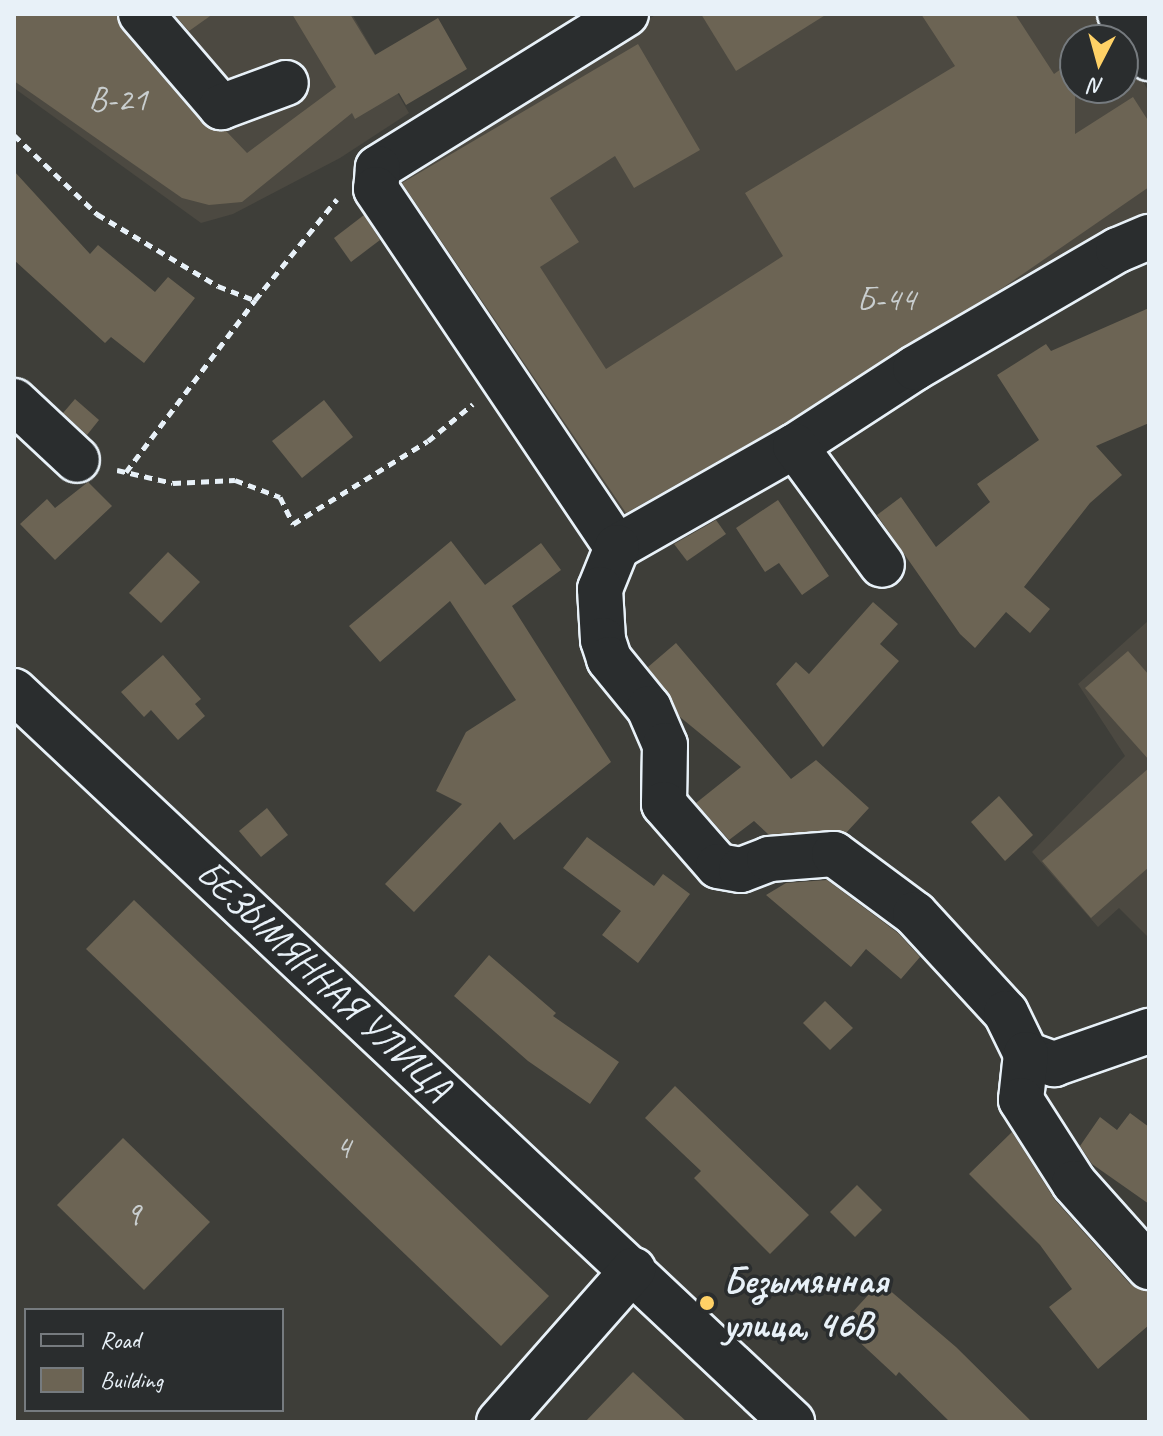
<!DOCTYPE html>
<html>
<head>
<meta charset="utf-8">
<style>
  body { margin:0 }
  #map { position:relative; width:1163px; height:1436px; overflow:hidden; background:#3e3e39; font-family:Caveat,sans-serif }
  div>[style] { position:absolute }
  .built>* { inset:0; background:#4c4941 }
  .building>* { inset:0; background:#6c6454 }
  .path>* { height:5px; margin-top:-2.5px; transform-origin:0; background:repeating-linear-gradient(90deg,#e8f1f8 0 8px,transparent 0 14px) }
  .roads { filter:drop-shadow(2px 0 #e8f1f8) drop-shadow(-2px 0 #e8f1f8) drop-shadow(0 2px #e8f1f8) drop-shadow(0 -2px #e8f1f8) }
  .minor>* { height:44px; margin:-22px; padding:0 22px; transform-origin:22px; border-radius:22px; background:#2a2d2e }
  .dots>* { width:22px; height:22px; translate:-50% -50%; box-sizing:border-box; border:4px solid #2a2d2e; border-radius:50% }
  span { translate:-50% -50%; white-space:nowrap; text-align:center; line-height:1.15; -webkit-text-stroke:7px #2a2d2e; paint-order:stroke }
  .number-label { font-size:34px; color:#c9cecf }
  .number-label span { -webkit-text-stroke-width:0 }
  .street-label { font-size:38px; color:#e8f1f8 }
  .poi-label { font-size:38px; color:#e8f1f8; font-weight:700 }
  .left { translate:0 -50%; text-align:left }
  .frame { position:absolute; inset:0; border:16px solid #e8f1f8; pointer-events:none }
  .legend { position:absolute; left:24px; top:1308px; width:260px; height:104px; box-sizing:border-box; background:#2a2d2e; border:2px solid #767b7f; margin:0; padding:10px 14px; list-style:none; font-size:24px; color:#e8f1f8 }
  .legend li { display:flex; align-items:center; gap:16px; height:40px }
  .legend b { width:40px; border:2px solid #767b7f }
  .north { position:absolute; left:1059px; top:24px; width:80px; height:80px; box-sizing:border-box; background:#2a2d2e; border:2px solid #767b7f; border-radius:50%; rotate:186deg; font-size:22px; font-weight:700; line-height:32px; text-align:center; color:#e8f1f8 }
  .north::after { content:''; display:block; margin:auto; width:28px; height:36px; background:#ffd166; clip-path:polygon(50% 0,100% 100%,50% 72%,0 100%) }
</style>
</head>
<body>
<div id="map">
  <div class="built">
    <div style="clip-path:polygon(14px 14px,352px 14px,409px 113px,340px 158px,233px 214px,201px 223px,14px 88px)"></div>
    <div style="clip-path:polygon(657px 14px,1102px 14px,1118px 40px,1075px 40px,1075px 88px,1123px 88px,1123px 48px,1149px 92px,1149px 228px,629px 528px,387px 179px)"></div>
    <div style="clip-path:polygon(1149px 620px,1149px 938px,1119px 908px,1098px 927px,1032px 852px,1125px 756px,1078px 684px)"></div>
  </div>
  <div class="building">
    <div style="clip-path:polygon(14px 14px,117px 14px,122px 30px,202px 123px,226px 131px,247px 153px,336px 87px,292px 14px,350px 14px,375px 55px,438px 18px,467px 69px,406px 105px,399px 93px,355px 119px,352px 113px,242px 202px,209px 205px,182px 198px,14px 81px)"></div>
    <div style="clip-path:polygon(174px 14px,213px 14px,189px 31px)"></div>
    <div style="clip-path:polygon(701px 14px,827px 14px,736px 71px)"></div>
    <div style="clip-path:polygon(921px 14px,1015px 14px,1054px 74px,1075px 59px,1075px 134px,1133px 97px,1149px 122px,1149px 187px,1004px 287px,782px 425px,626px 513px,402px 183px,638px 44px,700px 150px,634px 188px,615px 156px,550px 198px,579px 242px,540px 267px,606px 369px,783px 256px,745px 193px,955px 66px)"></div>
    <div style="clip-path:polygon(14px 171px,90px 254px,98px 245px,155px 292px,168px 277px,195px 298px,144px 363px,111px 337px,105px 343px,14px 260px)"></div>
    <div style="clip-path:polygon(364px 215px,380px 240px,351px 262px,334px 238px)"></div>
    <div style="clip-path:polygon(1149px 308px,1149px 423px,1096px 446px,1122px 475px,1090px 503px,1024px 587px,1050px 609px,1030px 633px,1006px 612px,975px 648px,960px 634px,877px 515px,901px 497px,936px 547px,990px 502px,977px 484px,1039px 440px,997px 375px,1046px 344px,1051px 351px)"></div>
    <div style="clip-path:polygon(75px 399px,99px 420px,87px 435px,63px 413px)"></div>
    <div style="clip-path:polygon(324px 400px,353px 437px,302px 478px,272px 441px)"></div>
    <div style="clip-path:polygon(88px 482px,112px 506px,55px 560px,20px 524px,47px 499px,55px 508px)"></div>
    <div style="clip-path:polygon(778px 500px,829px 576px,802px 595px,779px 563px,765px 572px,736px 528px)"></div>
    <div style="clip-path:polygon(716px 520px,726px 534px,687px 561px,674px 544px)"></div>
    <div style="clip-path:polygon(451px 541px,485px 585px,541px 543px,561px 570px,512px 606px,611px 762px,514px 840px,500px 822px,414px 912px,385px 884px,462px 804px,436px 791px,466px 732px,516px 700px,450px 601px,380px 662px,349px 626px)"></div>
    <div style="clip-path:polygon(168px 552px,200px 582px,161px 623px,129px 593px)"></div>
    <div style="clip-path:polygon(873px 602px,898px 624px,880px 644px,899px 661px,823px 747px,776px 684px,796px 662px,809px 674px)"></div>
    <div style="clip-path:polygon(676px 643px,791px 779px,816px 760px,869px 808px,846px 833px,768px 834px,754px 821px,729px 840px,696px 803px,741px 767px,680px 717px,648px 667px)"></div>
    <div style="clip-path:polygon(1128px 651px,1149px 675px,1149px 760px,1085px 688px)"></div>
    <div style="clip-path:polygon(163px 655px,201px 699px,195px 704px,205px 716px,178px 740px,151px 710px,144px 717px,121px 692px)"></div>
    <div style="clip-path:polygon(1149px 768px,1149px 867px,1091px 918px,1042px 861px)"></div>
    <div style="clip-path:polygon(999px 796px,1033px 835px,1005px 861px,971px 822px)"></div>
    <div style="clip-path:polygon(267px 808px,288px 835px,261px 857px,239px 831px)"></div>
    <div style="clip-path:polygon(587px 837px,654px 886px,663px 874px,690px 894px,638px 963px,602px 935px,621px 911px,563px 868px)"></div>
    <div style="clip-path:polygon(827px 880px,898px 933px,920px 957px,901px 979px,866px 949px,851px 967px,766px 895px,786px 883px)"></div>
    <div style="clip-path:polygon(134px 900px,549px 1296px,501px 1346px,86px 949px)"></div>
    <div style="clip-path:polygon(489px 955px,556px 1013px,553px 1016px,619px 1062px,590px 1104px,528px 1061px,454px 996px)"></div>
    <div style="clip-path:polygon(825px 1001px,853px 1028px,830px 1050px,803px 1023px)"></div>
    <div style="clip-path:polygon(675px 1086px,809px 1215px,770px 1254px,694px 1178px,701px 1171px,645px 1118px)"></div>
    <div style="clip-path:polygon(1130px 1113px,1149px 1127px,1149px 1204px,1092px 1164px,1080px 1146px,1100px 1117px,1117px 1130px)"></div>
    <div style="clip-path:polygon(1012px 1132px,1055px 1200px,1130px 1284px,1149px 1291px,1149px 1325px,1098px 1369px,1049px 1307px,1072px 1289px,1040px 1245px,969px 1174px)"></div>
    <div style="clip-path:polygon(123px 1138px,210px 1222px,144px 1290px,57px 1205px)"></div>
    <div style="clip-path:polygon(857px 1185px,882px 1210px,855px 1237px,830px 1212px)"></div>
    <div style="clip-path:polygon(880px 1282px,956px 1347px,1032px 1422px,950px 1422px,899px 1372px,896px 1376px,854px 1337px,862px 1328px,849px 1316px)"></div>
    <div style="clip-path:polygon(633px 1372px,687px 1422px,585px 1422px)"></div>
  </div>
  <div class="path">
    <div style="left:14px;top:135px;width:115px;rotate:43.6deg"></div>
    <div style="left:97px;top:214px;width:141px;rotate:30.8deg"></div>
    <div style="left:218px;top:286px;width:40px;rotate:21deg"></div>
    <div style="left:255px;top:300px;width:130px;rotate:-50.9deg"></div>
    <div style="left:117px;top:470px;width:57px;rotate:13.1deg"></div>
    <div style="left:173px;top:483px;width:62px;rotate:-2.8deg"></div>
    <div style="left:235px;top:480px;width:48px;rotate:20.7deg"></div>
    <div style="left:280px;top:497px;width:30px;rotate:64deg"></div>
    <div style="left:293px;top:524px;width:158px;rotate:-31.6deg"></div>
    <div style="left:428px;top:441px;width:58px;rotate:-39.4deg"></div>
    <div style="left:126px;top:472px;width:215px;rotate:-53.1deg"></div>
  </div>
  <div class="roads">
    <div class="minor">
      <div style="left:141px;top:14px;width:123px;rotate:49.3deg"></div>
      <div style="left:221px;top:107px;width:69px;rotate:-20.3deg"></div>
      <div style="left:626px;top:14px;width:292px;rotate:148.2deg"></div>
      <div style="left:378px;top:168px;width:21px;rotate:95deg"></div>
      <div style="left:376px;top:189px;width:432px;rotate:56.1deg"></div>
      <div style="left:617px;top:547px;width:205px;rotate:-29.6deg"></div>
      <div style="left:795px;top:446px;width:143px;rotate:-33deg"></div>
      <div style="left:915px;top:368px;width:235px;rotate:-30.2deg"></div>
      <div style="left:1118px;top:250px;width:34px;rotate:-23deg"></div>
      <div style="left:1120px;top:14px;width:53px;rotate:56.6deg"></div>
      <div style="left:14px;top:401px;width:86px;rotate:43.1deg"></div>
      <div style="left:795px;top:446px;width:147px;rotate:53.8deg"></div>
      <div style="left:617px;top:547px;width:45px;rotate:112deg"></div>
      <div style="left:600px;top:589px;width:51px;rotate:86.6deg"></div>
      <div style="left:603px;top:640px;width:20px;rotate:72deg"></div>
      <div style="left:609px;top:659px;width:63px;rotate:50.8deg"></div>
      <div style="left:649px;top:708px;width:40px;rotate:66.6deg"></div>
      <div style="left:665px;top:745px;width:59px;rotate:91deg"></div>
      <div style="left:664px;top:804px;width:82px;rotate:48.9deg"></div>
      <div style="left:718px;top:866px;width:23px;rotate:10deg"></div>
      <div style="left:741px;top:870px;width:30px;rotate:-21deg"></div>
      <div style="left:769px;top:859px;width:65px;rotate:-4.4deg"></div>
      <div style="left:834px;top:854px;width:101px;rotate:36.5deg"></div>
      <div style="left:915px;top:914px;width:134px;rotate:47.4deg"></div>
      <div style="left:1006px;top:1013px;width:46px;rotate:64deg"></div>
      <div style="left:1026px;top:1054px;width:30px;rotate:20deg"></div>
      <div style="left:1054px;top:1064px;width:101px;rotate:-19.2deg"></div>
      <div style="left:14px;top:691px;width:1068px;rotate:43.22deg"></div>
      <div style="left:1026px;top:1054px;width:46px;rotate:96.2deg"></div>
      <div style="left:1021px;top:1100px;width:98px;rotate:57.4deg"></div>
      <div style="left:1074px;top:1183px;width:113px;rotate:48.2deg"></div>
      <div style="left:499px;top:1422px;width:203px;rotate:-48.6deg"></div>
    </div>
  </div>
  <div class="dots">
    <div style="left:707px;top:1303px;background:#ffd166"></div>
  </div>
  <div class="number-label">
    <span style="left:118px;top:99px">В-21</span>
    <span style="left:886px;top:299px">Б-44</span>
    <span style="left:343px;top:1147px">4</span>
    <span style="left:133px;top:1214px">9</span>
  </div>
  <div class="street-label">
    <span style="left:324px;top:980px;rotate:43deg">БЕЗЫМЯННАЯ УЛИЦА</span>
  </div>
  <div class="poi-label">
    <span class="left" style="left:723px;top:1303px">Безымянная<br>улица, 46В</span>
  </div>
  <div class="frame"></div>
  <ul class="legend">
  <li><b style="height:10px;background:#2a2d2e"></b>Road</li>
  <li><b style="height:22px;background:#6c6454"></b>Building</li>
  </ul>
  <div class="north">N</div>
</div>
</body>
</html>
